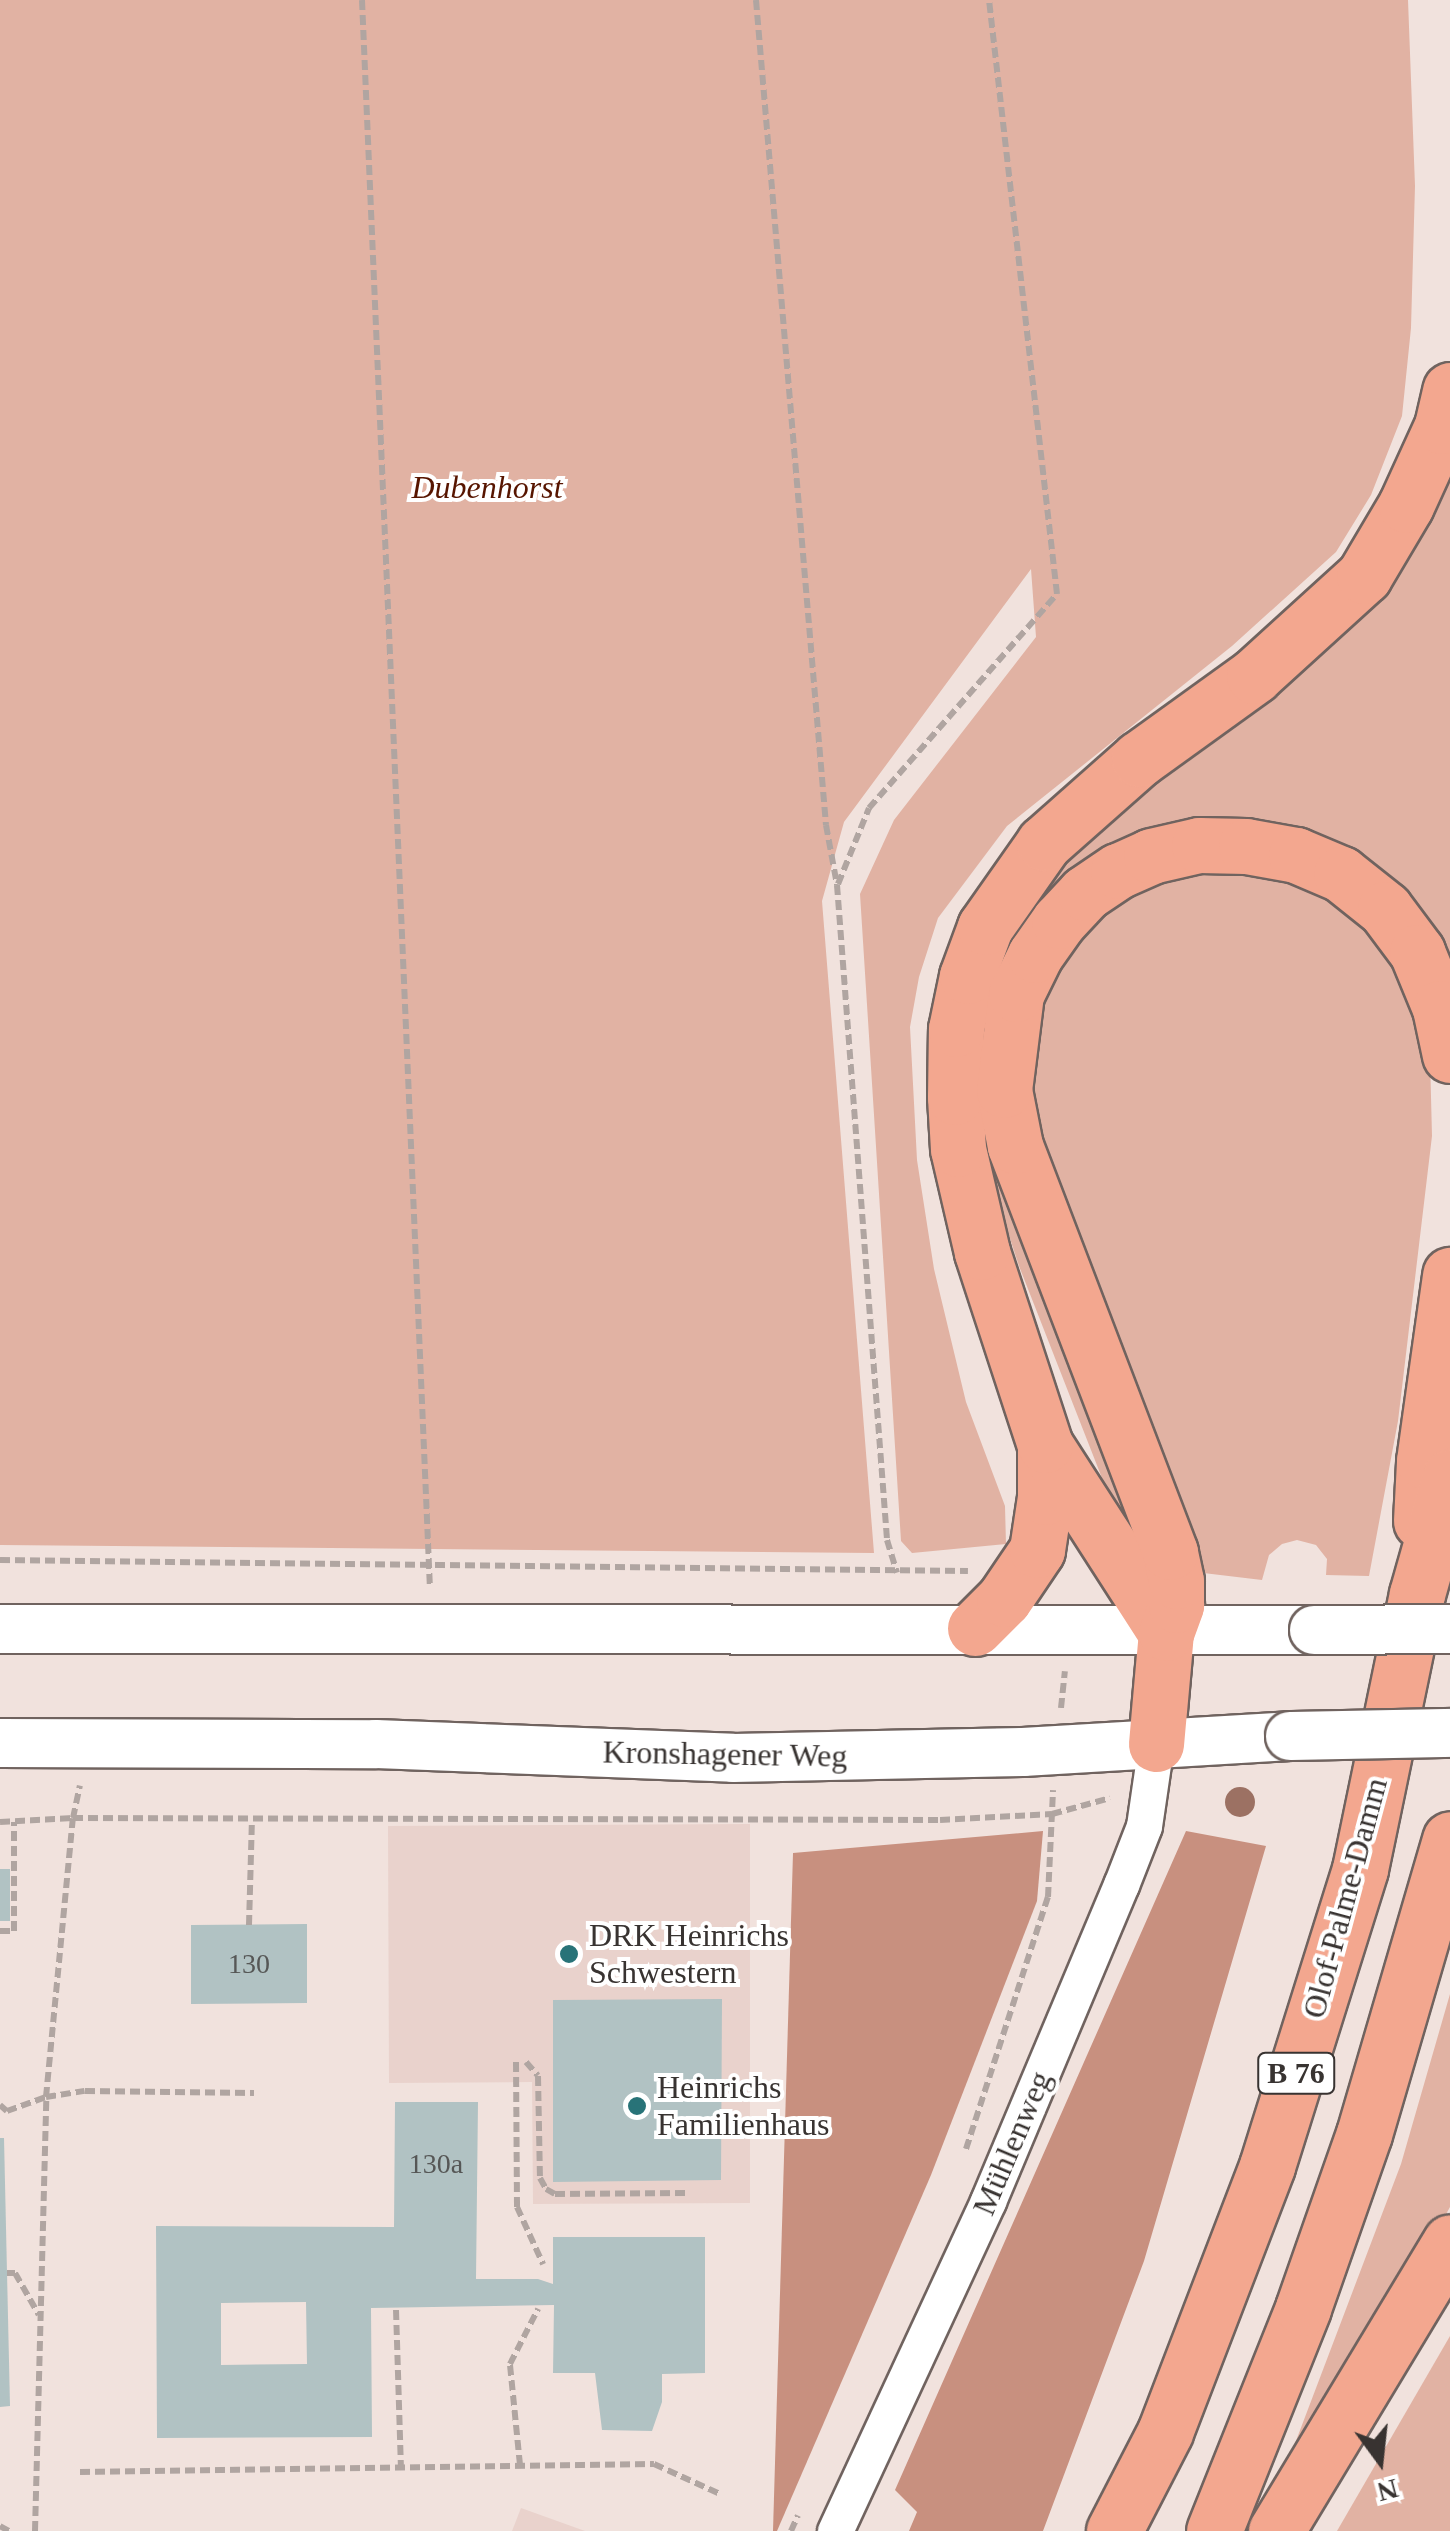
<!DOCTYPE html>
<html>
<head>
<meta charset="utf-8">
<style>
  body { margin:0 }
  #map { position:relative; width:1450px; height:2531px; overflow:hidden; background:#f1e2dd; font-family:Georgia,serif }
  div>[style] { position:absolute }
  .built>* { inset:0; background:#e9d2cc }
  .green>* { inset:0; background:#e1b2a3 }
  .forest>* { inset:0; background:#c8907f }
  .building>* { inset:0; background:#b1c2c3 }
  .path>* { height:6px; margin-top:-3px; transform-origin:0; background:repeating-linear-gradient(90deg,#b0a5a1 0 10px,transparent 0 15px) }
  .roads { filter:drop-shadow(2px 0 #70635f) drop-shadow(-2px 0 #70635f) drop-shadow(0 2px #70635f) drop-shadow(0 -2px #70635f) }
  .minor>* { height:35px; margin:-17.5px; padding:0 17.5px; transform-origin:17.5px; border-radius:17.5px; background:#fff }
  .secondary>* { height:48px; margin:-24px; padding:0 24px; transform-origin:24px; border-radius:24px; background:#fff }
  .trunk>* { height:55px; margin:-27.5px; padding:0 27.5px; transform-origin:27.5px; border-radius:27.5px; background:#f3a78f }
  .bridges { filter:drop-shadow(2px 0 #70635f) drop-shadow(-2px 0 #70635f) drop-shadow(0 2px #70635f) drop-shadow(0 -2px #70635f) }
  .secondary-bridge>* { height:48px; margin:-24px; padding:0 24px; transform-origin:24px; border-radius:24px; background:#fff }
  .trees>* { width:30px; height:30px; margin:-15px; border-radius:50%; background:#9c7163 }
  .dots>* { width:28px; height:28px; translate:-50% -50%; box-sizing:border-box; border:5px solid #fff; border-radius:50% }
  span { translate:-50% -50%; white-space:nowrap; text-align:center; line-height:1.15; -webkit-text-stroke:8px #fff; paint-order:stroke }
  .number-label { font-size:28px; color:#565756 }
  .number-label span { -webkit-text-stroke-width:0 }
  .shield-label span { padding:2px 8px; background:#fff; border:2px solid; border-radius:8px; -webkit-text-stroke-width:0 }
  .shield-label { font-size:30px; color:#383331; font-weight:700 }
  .park-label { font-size:32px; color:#571500; font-style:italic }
  .street-label { font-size:32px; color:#383331 }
  .poi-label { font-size:32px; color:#383331 }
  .left { translate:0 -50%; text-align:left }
  .north { position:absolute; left:1330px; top:2411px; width:100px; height:100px; -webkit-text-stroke:8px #fff; paint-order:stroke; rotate:165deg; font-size:28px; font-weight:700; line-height:40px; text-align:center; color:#383331 }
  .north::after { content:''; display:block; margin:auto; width:35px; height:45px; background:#383331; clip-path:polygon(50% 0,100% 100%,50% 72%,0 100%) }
</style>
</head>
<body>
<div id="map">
  <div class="built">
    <div style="clip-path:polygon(750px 1824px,750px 2203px,533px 2204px,532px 2082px,389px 2083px,388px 1826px)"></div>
    <div style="clip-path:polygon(521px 2508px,585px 2531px,512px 2531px)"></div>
  </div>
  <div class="green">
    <div style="clip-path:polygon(0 0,1408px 0,1415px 186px,1411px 328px,1402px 416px,1371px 495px,1336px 552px,1232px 646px,1007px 826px,938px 918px,919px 977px,910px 1027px,917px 1160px,934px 1269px,966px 1402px,1005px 1506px,1006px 1544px,912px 1553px,901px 1541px,860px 894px,894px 820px,1036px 637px,1031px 569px,844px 822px,822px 901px,874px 1553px,0 1545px)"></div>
    <div style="clip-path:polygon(1450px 448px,1450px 986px,1417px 925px,1185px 831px,996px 1004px,1152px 1565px,1136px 1565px,1019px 1266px,988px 1171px,974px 1071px,1001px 938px,1038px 882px)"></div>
    <div style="clip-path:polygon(1238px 858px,1351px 901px,1429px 1018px,1432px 1136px,1398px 1421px,1369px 1576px,1326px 1575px,1327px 1559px,1316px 1545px,1297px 1540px,1282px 1544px,1269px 1555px,1262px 1580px,1195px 1572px,1034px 1161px,1028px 1004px,1118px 889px)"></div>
    <div style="clip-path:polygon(1450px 1994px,1450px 2207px,1401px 2294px,1291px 2454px,1401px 2164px)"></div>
    <div style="clip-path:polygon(1450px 2336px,1450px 2531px,1337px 2531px)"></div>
  </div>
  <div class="forest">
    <div style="clip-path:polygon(1043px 1831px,1037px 1901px,931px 2175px,777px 2531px,773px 2531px,793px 1853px)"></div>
    <div style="clip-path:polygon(1186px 1831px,1266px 1846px,1144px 2261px,1043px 2531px,909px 2531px,917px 2512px,895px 2490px)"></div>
  </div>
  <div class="building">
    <div style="clip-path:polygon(0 1869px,10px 1869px,10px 1921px,0 1921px)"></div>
    <div style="clip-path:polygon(307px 1924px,307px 2003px,191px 2004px,191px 1925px)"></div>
    <div style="clip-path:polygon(722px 1999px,721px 2180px,553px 2182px,553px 2000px)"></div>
    <div style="clip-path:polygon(evenodd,395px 2102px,478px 2102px,476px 2279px,538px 2279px,553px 2284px,553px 2237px,705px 2237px,705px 2373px,662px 2374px,662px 2402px,652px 2431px,602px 2430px,595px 2373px,553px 2373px,554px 2305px,371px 2308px,372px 2437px,157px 2438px,156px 2226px,394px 2227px,395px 2102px,306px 2302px,307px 2364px,221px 2365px,221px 2303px,306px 2302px)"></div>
    <div style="clip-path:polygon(0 2138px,4px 2138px,10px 2406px,0 2407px)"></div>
  </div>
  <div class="path">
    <div style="left:362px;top:0;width:1588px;rotate:87.55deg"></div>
    <div style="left:756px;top:0;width:828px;rotate:85.15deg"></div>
    <div style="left:826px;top:825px;width:61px;rotate:79.6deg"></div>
    <div style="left:837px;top:885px;width:657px;rotate:85.63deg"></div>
    <div style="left:887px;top:1540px;width:34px;rotate:73deg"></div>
    <div style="left:838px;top:884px;width:82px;rotate:-67.8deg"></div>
    <div style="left:869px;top:808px;width:285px;rotate:-48.7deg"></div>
    <div style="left:1057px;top:594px;width:598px;rotate:-96.53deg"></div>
    <div style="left:0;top:1560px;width:968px;rotate:0.65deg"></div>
    <div style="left:1061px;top:1708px;width:37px;rotate:-84deg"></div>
    <div style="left:0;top:1822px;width:73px;rotate:-3.1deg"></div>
    <div style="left:73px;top:1818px;width:867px;rotate:0.13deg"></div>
    <div style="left:940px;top:1820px;width:112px;rotate:-3.1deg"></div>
    <div style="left:1052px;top:1814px;width:60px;rotate:-15.4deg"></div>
    <div style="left:249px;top:1925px;width:105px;rotate:-88.4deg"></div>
    <div style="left:0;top:1931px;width:14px"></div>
    <div style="left:14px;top:1931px;width:109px;rotate:-90deg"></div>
    <div style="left:516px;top:2062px;width:145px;rotate:89.6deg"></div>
    <div style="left:517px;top:2207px;width:63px;rotate:65.5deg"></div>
    <div style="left:526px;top:2062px;width:18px;rotate:49deg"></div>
    <div style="left:538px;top:2076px;width:102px;rotate:88.9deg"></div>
    <div style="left:540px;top:2178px;width:13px;rotate:61deg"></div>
    <div style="left:546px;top:2189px;width:10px;rotate:29deg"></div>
    <div style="left:555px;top:2194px;width:131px;rotate:-0.4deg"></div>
    <div style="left:0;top:2105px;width:9px;rotate:41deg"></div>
    <div style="left:7px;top:2111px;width:41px;rotate:-19.7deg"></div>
    <div style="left:46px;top:2097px;width:39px;rotate:-9deg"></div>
    <div style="left:85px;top:2091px;width:169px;rotate:0.7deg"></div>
    <div style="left:966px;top:2149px;width:265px;rotate:-72deg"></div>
    <div style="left:1048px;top:1897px;width:107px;rotate:-87.3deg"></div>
    <div style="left:7px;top:2273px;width:8px"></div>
    <div style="left:15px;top:2273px;width:48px;rotate:60.3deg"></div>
    <div style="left:396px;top:2310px;width:156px;rotate:88.2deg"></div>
    <div style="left:520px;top:2465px;width:101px;rotate:-95.7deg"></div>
    <div style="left:510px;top:2364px;width:62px;rotate:-63deg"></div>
    <div style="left:80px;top:2472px;width:574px;rotate:-0.8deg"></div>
    <div style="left:654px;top:2464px;width:72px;rotate:24.4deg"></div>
    <div style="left:0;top:2526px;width:10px;rotate:29deg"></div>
    <div style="left:35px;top:2531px;width:434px;rotate:-88.5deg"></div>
    <div style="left:46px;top:2097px;width:280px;rotate:-84.5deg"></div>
    <div style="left:73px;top:1818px;width:33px;rotate:-78deg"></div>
    <div style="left:791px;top:2531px;width:17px;rotate:-66deg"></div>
  </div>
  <div class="roads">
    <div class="minor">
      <div style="left:835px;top:2531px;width:364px;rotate:-65.1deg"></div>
      <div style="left:988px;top:2201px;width:343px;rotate:-67.2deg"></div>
      <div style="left:1121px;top:1885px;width:63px;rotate:-68.7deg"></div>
      <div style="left:1144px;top:1826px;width:83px;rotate:-81.7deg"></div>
    </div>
    <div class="secondary">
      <div style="left:0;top:1629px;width:1314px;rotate:0.04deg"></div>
      <div style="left:0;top:1743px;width:376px;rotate:0.2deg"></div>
      <div style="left:376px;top:1744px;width:357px;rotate:2.2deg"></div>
      <div style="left:733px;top:1758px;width:290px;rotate:-1.2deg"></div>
      <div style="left:1023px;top:1752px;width:267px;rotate:-3.4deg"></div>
    </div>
    <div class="trunk">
      <div style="left:1421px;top:1521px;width:60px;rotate:-87.1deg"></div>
      <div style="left:1424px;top:1461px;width:188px;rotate:-82deg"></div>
      <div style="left:975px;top:1628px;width:41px;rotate:-45deg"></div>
      <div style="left:1004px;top:1599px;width:59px;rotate:-56deg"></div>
      <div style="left:1037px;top:1550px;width:54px;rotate:-81.4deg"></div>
      <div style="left:1045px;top:1497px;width:52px;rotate:-90deg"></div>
      <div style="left:1166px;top:1633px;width:224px;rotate:-122.8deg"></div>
      <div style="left:1045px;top:1445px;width:203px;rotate:-108.1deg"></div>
      <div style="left:982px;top:1252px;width:106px;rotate:-103.1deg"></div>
      <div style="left:958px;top:1149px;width:52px;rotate:-93.3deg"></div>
      <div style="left:955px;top:1097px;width:68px;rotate:-89.2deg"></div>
      <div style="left:956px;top:1029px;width:54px;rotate:-78.3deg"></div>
      <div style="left:967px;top:976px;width:52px;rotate:-69.8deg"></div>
      <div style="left:985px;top:927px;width:103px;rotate:-54.9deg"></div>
      <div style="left:1044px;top:843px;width:127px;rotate:-41.5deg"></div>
      <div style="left:1139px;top:759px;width:142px;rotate:-35.8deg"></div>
      <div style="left:1254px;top:676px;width:149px;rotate:-42.3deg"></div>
      <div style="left:1364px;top:576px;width:82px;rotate:-59.4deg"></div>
      <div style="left:1406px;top:505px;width:87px;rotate:-65.5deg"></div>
      <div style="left:1442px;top:426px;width:37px;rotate:-77deg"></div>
      <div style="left:1156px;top:1744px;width:111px;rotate:-84.9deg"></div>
      <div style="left:1166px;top:1633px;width:30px;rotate:-70deg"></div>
      <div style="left:1176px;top:1605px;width:24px;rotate:-90deg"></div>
      <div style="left:1176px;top:1581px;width:30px;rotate:-102deg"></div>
      <div style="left:1170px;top:1552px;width:435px;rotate:-110.9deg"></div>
      <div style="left:1015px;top:1146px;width:57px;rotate:-101.1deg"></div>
      <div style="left:1004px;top:1090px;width:97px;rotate:-82.9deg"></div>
      <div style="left:1016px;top:994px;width:43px;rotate:-64deg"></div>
      <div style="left:1035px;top:955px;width:42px;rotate:-54.8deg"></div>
      <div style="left:1059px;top:921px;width:38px;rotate:-47deg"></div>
      <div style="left:1085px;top:893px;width:40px;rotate:-34deg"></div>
      <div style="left:1118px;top:871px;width:36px;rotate:-24deg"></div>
      <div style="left:1151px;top:856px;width:49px;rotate:-12.9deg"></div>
      <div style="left:1199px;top:845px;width:47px;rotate:1.2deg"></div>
      <div style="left:1246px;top:846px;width:51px;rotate:10.2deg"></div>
      <div style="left:1296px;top:855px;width:49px;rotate:22.9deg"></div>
      <div style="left:1341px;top:874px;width:56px;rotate:38.5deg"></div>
      <div style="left:1385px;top:909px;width:54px;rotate:53.3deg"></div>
      <div style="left:1417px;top:952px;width:61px;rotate:67.7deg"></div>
      <div style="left:1440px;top:1008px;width:48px;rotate:78deg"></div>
      <div style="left:1114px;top:2531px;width:111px;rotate:-62.7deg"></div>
      <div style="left:1165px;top:2432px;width:285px;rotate:-69deg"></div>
      <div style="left:1267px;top:2166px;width:311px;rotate:-72.6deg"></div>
      <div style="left:1360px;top:1869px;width:281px;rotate:-78.3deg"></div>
      <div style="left:1417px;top:1594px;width:122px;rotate:-74.2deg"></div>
      <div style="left:1214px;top:2531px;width:240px;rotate:-68.2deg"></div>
      <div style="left:1303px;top:2308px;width:184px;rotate:-70.7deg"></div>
      <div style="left:1364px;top:2134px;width:307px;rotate:-73.7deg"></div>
      <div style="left:1276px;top:2531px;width:337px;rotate:-58.9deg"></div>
    </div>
  </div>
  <div class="bridges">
    <div class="secondary-bridge">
      <div style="left:1314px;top:1630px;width:136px;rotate:-0.4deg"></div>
      <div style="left:1290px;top:1736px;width:160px;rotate:-1.1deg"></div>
    </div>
  </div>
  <div class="trees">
    <div style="left:1240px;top:1802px"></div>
  </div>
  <div class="dots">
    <div style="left:569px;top:1954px;background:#287378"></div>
    <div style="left:637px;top:2106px;background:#287378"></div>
  </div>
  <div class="number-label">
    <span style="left:249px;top:1964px">130</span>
    <span style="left:436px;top:2164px">130a</span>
  </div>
  <div class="shield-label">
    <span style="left:1296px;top:2073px">B 76</span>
  </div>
  <div class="park-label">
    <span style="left:487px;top:487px">Dubenhorst</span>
  </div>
  <div class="street-label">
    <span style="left:725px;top:1754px;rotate:1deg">Kronshagener Weg</span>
    <span style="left:1345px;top:1898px;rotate:-75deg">Olof-Palme-Damm</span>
    <span style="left:1012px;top:2143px;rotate:-67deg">Mühlenweg</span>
  </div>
  <div class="poi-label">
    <span class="left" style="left:589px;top:1954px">DRK Heinrichs<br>Schwestern</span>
    <span class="left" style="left:657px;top:2106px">Heinrichs<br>Familienhaus</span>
  </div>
  <div class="north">N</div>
</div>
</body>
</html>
